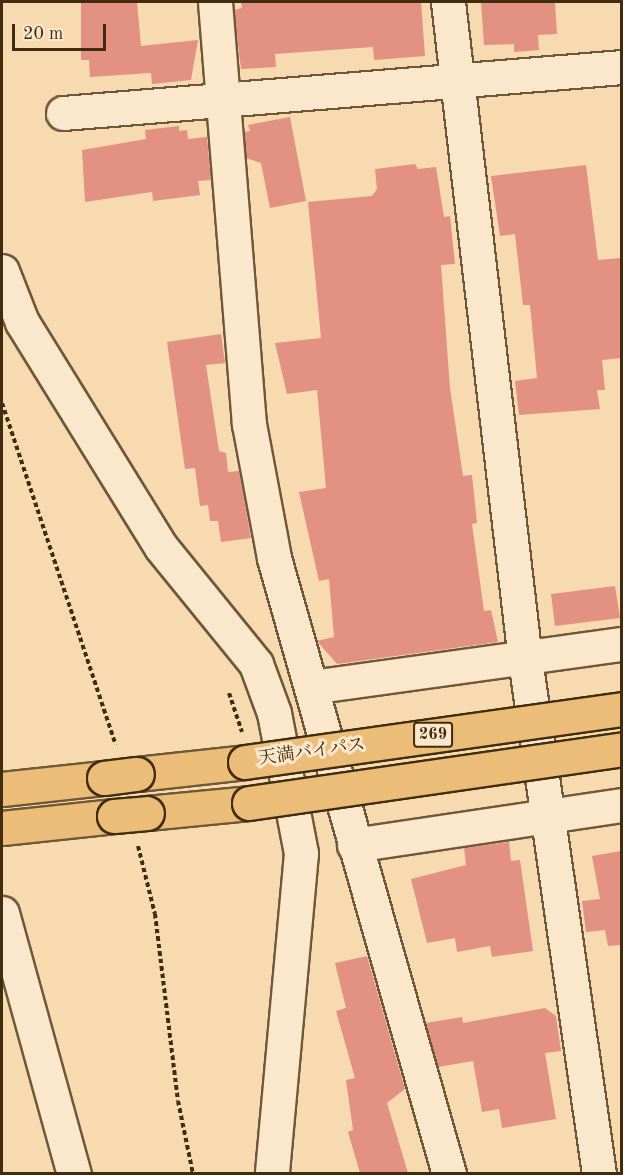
<!DOCTYPE html>
<html>
<head>
<meta charset="utf-8">
<style>
  body { margin:0 }
  #map { position:relative; width:623px; height:1175px; overflow:hidden; background:#f8dab0; font-family:"Old Standard TT","Noto Serif JP",serif }
  div>[style] { position:absolute }
  .building>* { inset:0; background:#e29183 }
  .path>* { height:4px; margin-top:-2px; transform-origin:0; background:repeating-linear-gradient(90deg,#402c0f 0 4.5px,transparent 0 7.5px) }
  .roads { filter:drop-shadow(2px 0 #6e5837) drop-shadow(-2px 0 #6e5837) drop-shadow(0 2px #6e5837) drop-shadow(0 -2px #6e5837) }
  .minor>* { height:33px; margin:-16.5px; padding:0 16.5px; transform-origin:16.5px; border-radius:16.5px; background:#fae7cc }
  .highway>* { height:33px; margin:-16.5px; padding:0 16.5px; transform-origin:16.5px; border-radius:16.5px; background:#ecbd78 }
  .bridges { filter:drop-shadow(2px 0 #402c0f) drop-shadow(-2px 0 #402c0f) drop-shadow(0 2px #402c0f) drop-shadow(0 -2px #402c0f) }
  .highway-bridge>* { height:33px; margin:-16.5px; padding:0 16.5px; transform-origin:16.5px; border-radius:16.5px; background:#ecbd78 }
  span { translate:-50% -50%; white-space:nowrap; text-align:center; line-height:1.15; -webkit-text-stroke:6px #fae7cc; paint-order:stroke }
  .shield-label span { padding:2px 4px; background:#fae7cc; border:2px solid; border-radius:4px; -webkit-text-stroke-width:0 }
  .shield-label { font-size:16px; color:#402c0f; font-weight:700 }
  .street-label { font-size:18px; color:#402c0f }
  .frame { position:absolute; inset:0; border:3px solid #402c0f; pointer-events:none }
  .scale { position:absolute; left:12px; top:24px; width:94px; height:27px; box-sizing:border-box; border:3px solid #402c0f; border-top:0; padding-left:8px; font-size:18px; line-height:21px; white-space:nowrap; color:#402c0f; -webkit-text-stroke:4px #fae7cc; paint-order:stroke }
</style>
</head>
<body>
<div id="map">
  <div class="building">
    <div style="clip-path:polygon(81px 2px,137px 2px,141px 46px,198px 40px,191px 80px,152px 84px,151px 73px,90px 77px,89px 60px,81px 60px)"></div>
    <div style="clip-path:polygon(241px 2px,421px 2px,425px 56px,374px 60px,373px 47px,275px 54px,276px 67px,241px 69px,234px 10px,242px 8px)"></div>
    <div style="clip-path:polygon(481px 2px,555px 2px,557px 34px,538px 35px,539px 50px,514px 52px,514px 44px,484px 45px)"></div>
    <div style="clip-path:polygon(290px 117px,306px 201px,270px 208px,261px 163px,246px 158px,244px 132px,250px 131px,248px 125px)"></div>
    <div style="clip-path:polygon(179px 126px,179px 131px,187px 130px,188px 139px,207px 137px,211px 180px,198px 181px,200px 195px,153px 201px,152px 192px,85px 202px,82px 150px,146px 139px,145px 130px)"></div>
    <div style="clip-path:polygon(415px 164px,418px 169px,436px 167px,444px 217px,450px 216px,455px 264px,441px 265px,450px 388px,463px 476px,472px 475px,477px 523px,472px 524px,484px 611px,491px 610px,498px 642px,337px 664px,317px 641px,334px 637px,329px 579px,319px 581px,299px 492px,326px 488px,317px 390px,287px 394px,275px 343px,321px 338px,308px 202px,372px 196px,377px 189px,375px 169px)"></div>
    <div style="clip-path:polygon(586px 165px,598px 260px,621px 258px,621px 358px,602px 360px,605px 390px,597px 390px,600px 409px,519px 415px,515px 381px,537px 378px,530px 305px,523px 305px,515px 234px,500px 236px,491px 176px)"></div>
    <div style="clip-path:polygon(221px 334px,225px 363px,206px 365px,219px 451px,226px 453px,228px 472px,239px 471px,251px 538px,221px 542px,218px 521px,210px 521px,208px 505px,200px 506px,195px 468px,185px 469px,167px 342px)"></div>
    <div style="clip-path:polygon(615px 586px,620px 618px,555px 626px,551px 594px)"></div>
    <div style="clip-path:polygon(509px 842px,511px 861px,520px 860px,533px 951px,492px 957px,490px 946px,457px 952px,455px 938px,427px 943px,411px 879px,466px 865px,464px 848px)"></div>
    <div style="clip-path:polygon(621px 851px,621px 945px,608px 946px,605px 930px,586px 932px,582px 901px,600px 899px,592px 856px)"></div>
    <div style="clip-path:polygon(367px 956px,405px 1089px,387px 1103px,408px 1173px,360px 1173px,348px 1132px,353px 1130px,346px 1080px,355px 1078px,336px 1011px,346px 1008px,335px 963px)"></div>
    <div style="clip-path:polygon(545px 1008px,556px 1016px,561px 1051px,545px 1053px,556px 1119px,502px 1128px,499px 1109px,482px 1112px,473px 1061px,438px 1067px,426px 1023px,462px 1017px,463px 1023px)"></div>
  </div>
  <div class="path">
    <div style="left:2px;top:403px;width:360px;rotate:71.6deg"></div>
    <div style="left:229px;top:693px;width:41px;rotate:71.6deg"></div>
    <div style="left:138px;top:846px;width:70px;rotate:76deg"></div>
    <div style="left:155px;top:914px;width:188px;rotate:83deg"></div>
    <div style="left:178px;top:1101px;width:75px;rotate:78.4deg"></div>
  </div>
  <div class="roads">
    <div class="minor">
      <div style="left:215px;top:2px;width:423px;rotate:85.4deg"></div>
      <div style="left:249px;top:424px;width:136px;rotate:79.4deg"></div>
      <div style="left:274px;top:558px;width:640px;rotate:74.14deg"></div>
      <div style="left:448px;top:2px;width:661px;rotate:83.32deg"></div>
      <div style="left:525px;top:659px;width:520px;rotate:81.82deg"></div>
      <div style="left:63px;top:113px;width:561px;rotate:-4.7deg"></div>
      <div style="left:2px;top:271px;width:55px;rotate:68.6deg"></div>
      <div style="left:22px;top:322px;width:264px;rotate:58.3deg"></div>
      <div style="left:161px;top:547px;width:151px;rotate:50.9deg"></div>
      <div style="left:256px;top:664px;width:52px;rotate:69.8deg"></div>
      <div style="left:274px;top:713px;width:143px;rotate:79.1deg"></div>
      <div style="left:301px;top:853px;width:322px;rotate:95.2deg"></div>
      <div style="left:311px;top:687px;width:314px;rotate:-7.9deg"></div>
      <div style="left:354px;top:845px;width:271px;rotate:-8.5deg"></div>
      <div style="left:2px;top:913px;width:271px;rotate:74.6deg"></div>
    </div>
    <div class="highway">
      <div style="left:137px;top:774px;width:109px;rotate:-6.3deg"></div>
      <div style="left:2px;top:789px;width:103px;rotate:-6.2deg"></div>
      <div style="left:147px;top:813px;width:102px;rotate:-5.6deg"></div>
      <div style="left:2px;top:828px;width:113px;rotate:-6.1deg"></div>
    </div>
  </div>
  <div class="bridges">
    <div class="highway-bridge">
      <div style="left:245px;top:762px;width:381px;rotate:-8deg"></div>
      <div style="left:104px;top:778px;width:33px;rotate:-7deg"></div>
      <div style="left:249px;top:803px;width:377px;rotate:-8.2deg"></div>
      <div style="left:114px;top:816px;width:33px;rotate:-5deg"></div>
    </div>
  </div>
  <div class="shield-label">
    <span style="left:433px;top:735px">269</span>
  </div>
  <div class="street-label">
    <span style="left:312px;top:752px;rotate:-8deg">天満バイパス</span>
  </div>
  <div class="frame"></div>
  <div class="scale">20 m</div>
</div>
</body>
</html>
